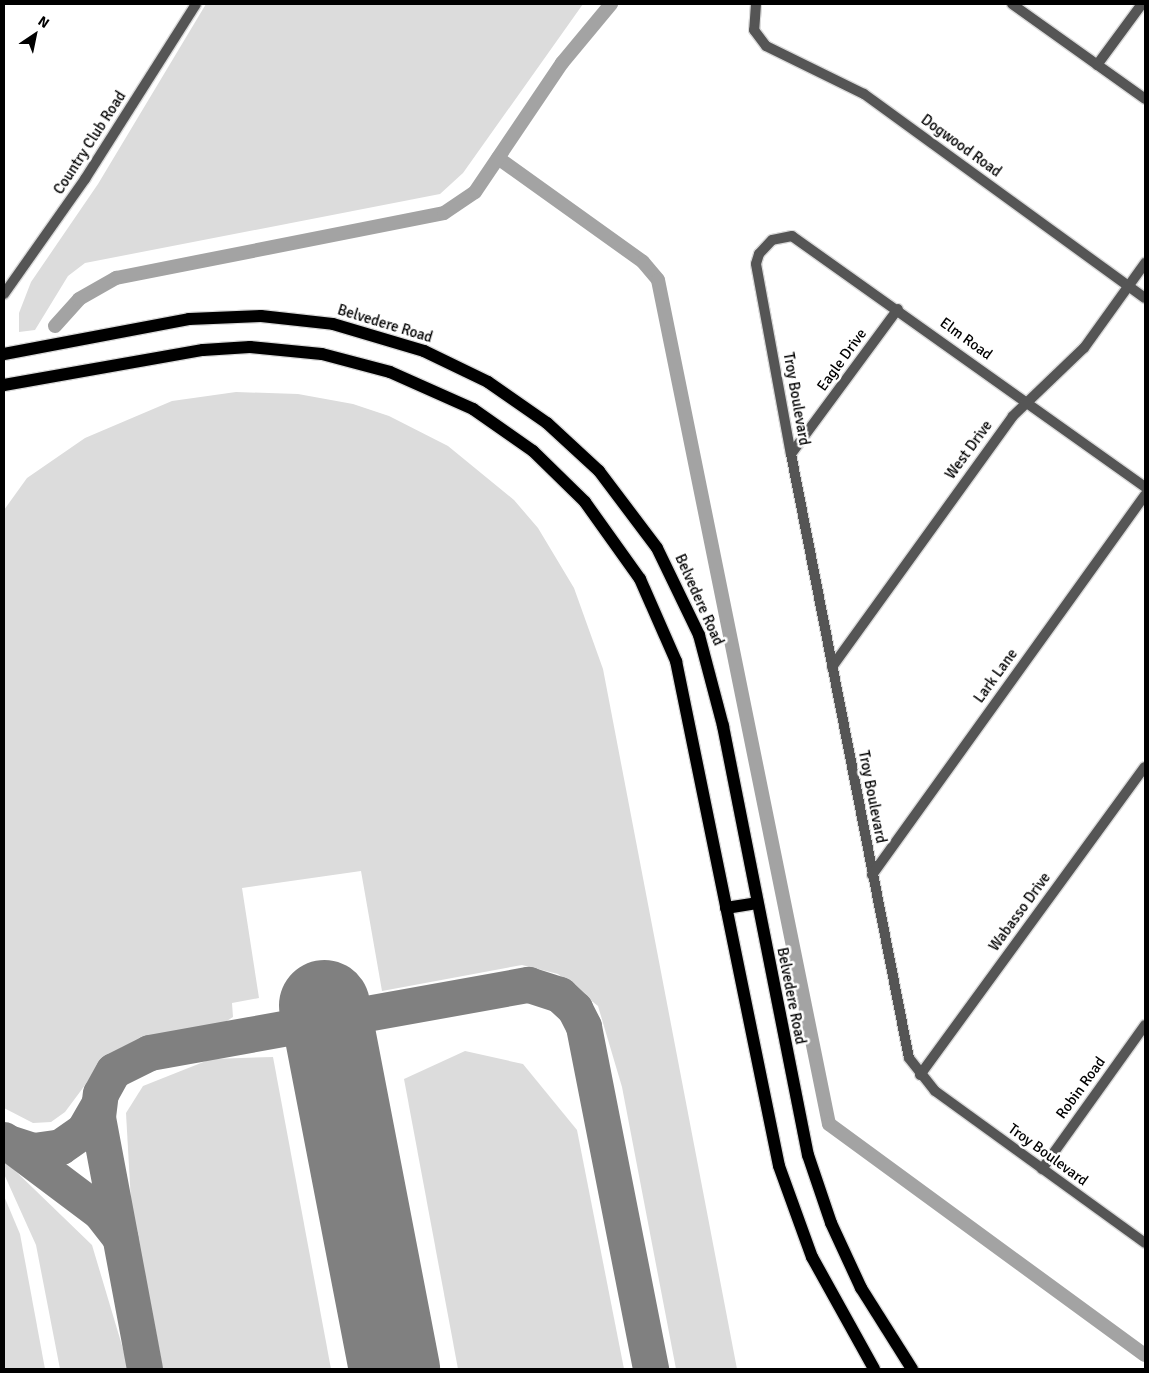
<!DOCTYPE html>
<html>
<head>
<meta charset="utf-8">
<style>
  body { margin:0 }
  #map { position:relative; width:1149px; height:1373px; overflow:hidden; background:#fff; font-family:Signika,sans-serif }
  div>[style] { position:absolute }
  .green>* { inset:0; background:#dcdcdc }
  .canal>* { height:14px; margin:-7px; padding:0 7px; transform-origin:7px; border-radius:7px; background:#a3a3a3 }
  .taxiway>* { height:36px; margin:-18px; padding:0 18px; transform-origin:18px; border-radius:18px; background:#808080 }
  .runway>* { height:91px; margin:-45.5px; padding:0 45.5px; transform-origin:45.5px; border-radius:45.5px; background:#808080 }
  .roads { filter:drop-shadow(1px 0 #dbdbdb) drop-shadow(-1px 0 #dbdbdb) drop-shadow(0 1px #dbdbdb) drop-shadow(0 -1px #dbdbdb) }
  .minor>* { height:10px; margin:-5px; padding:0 5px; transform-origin:5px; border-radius:5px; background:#555 }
  .tertiary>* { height:10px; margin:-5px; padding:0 5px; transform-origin:5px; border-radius:5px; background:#555 }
  .primary>* { height:12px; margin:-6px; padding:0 6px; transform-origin:6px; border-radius:6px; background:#000 }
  span { translate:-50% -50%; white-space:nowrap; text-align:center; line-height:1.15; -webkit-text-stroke:5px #fff; paint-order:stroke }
  .street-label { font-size:15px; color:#000 }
  .frame { position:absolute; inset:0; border:5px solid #000; pointer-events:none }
  .north { position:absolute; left:10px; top:10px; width:50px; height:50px; -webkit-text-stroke:4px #fff; paint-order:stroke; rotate:34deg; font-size:14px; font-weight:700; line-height:20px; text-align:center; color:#000 }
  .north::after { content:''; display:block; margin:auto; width:18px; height:22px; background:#000; clip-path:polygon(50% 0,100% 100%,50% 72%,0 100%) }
</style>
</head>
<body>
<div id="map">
  <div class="green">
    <div style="clip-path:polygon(206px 4px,583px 4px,463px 173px,440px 194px,85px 263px,68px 276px,35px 330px,19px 332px,19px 313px,31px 282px,98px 184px)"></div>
    <div style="clip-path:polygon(236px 392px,298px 394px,353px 404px,389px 416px,448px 446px,514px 500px,538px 528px,574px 588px,603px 669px,737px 1369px,676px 1369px,622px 1087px,598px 1006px,558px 974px,522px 965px,382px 991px,361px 871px,242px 888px,259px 998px,232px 1003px,233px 1017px,222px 1024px,122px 1047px,103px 1061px,65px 1112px,51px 1122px,33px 1123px,4px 1108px,4px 510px,27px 478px,85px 438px,172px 401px)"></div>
    <div style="clip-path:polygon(465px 1051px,523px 1064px,577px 1130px,624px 1369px,458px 1369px,404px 1079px)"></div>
    <div style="clip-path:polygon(273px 1057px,331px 1369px,163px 1369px,131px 1202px,126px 1113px,143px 1086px,211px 1059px)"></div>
    <div style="clip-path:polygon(4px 1160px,92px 1245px,129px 1369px,60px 1369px,36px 1245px,4px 1174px)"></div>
    <div style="clip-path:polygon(4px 1196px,20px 1234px,45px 1369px,4px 1369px)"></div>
  </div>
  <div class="canal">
    <div style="left:498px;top:158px;width:178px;rotate:35.6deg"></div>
    <div style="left:643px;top:262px;width:23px;rotate:50deg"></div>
    <div style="left:658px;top:280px;width:861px;rotate:78.55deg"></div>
    <div style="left:829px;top:1124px;width:391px;rotate:36.2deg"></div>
    <div style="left:55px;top:326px;width:36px;rotate:-48deg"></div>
    <div style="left:79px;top:299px;width:43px;rotate:-29.6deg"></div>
    <div style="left:116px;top:278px;width:334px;rotate:-11.2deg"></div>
    <div style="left:444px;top:213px;width:37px;rotate:-34deg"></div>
    <div style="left:475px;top:192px;width:156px;rotate:-56deg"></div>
    <div style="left:562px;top:63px;width:77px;rotate:-50.3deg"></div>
  </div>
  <div class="taxiway">
    <div style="left:4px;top:1140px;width:120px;rotate:36.9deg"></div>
    <div style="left:100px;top:1212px;width:33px;rotate:52deg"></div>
    <div style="left:9px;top:1143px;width:26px;rotate:18deg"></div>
    <div style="left:34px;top:1151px;width:27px;rotate:-8deg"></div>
    <div style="left:61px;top:1147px;width:28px;rotate:-35deg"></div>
    <div style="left:84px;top:1131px;width:28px;rotate:-60deg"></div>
    <div style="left:145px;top:1369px;width:256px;rotate:-100.6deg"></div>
    <div style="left:98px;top:1117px;width:23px;rotate:-83deg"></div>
    <div style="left:101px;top:1094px;width:26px;rotate:-61deg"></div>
    <div style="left:114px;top:1071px;width:40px;rotate:-26.6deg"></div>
    <div style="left:150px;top:1053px;width:385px;rotate:-10.2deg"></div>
    <div style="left:529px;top:985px;width:33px;rotate:18deg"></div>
    <div style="left:560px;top:995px;width:21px;rotate:43deg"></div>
    <div style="left:575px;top:1009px;width:20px;rotate:63deg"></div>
    <div style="left:584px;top:1027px;width:349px;rotate:78.9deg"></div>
  </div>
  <div class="runway">
    <div style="left:324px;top:1005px;width:371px;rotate:79.1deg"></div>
  </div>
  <div class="roads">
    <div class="minor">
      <div style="left:756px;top:4px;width:26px;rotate:94deg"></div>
      <div style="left:754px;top:30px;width:20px;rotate:53deg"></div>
      <div style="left:766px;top:46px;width:109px;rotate:26.1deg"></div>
      <div style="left:864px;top:94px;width:347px;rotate:36deg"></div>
      <div style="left:1097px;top:65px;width:76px;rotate:-53.6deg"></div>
      <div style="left:791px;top:454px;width:180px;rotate:-53.6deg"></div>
      <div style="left:1145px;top:487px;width:433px;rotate:-144.6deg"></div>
      <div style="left:792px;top:236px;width:20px;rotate:169deg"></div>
      <div style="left:772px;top:240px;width:19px;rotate:133deg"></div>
      <div style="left:759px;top:254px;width:10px;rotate:107deg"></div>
      <div style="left:756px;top:264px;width:193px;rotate:79.6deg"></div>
      <div style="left:791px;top:454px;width:615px;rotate:78.95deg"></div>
      <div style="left:909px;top:1058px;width:42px;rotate:51.8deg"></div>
      <div style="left:935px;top:1091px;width:259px;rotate:35.9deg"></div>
      <div style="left:832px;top:667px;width:309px;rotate:-54.2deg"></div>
      <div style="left:1013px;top:416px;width:98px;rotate:-43.8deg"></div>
      <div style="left:1084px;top:348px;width:105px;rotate:-54.3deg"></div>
      <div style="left:872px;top:875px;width:468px;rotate:-54.3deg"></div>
      <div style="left:920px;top:1075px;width:381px;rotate:-53.9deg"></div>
      <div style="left:1042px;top:1169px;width:177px;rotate:-54.4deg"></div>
    </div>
    <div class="tertiary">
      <div style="left:1012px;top:4px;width:163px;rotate:35.5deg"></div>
      <div style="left:4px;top:294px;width:141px;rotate:-54.8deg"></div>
      <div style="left:85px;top:179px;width:207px;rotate:-57.6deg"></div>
    </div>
    <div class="primary">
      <div style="left:4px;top:354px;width:188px;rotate:-10.7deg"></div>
      <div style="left:189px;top:319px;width:72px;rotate:-2.4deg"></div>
      <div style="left:261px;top:316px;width:72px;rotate:6.3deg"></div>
      <div style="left:333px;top:324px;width:95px;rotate:16.5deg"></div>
      <div style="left:424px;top:351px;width:71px;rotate:25.8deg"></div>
      <div style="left:488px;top:382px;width:72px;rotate:34.8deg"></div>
      <div style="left:547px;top:423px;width:71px;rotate:42.7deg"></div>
      <div style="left:599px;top:471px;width:96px;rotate:53deg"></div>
      <div style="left:657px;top:548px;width:97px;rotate:64.2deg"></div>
      <div style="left:699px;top:635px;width:94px;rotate:75.2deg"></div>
      <div style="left:723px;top:726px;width:437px;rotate:78.8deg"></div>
      <div style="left:808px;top:1155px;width:72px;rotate:71.3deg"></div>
      <div style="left:831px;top:1223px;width:72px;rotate:65.2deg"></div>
      <div style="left:861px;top:1288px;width:96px;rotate:57.8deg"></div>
      <div style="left:4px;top:385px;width:202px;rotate:-10deg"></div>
      <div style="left:203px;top:350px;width:47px;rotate:-3.7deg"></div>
      <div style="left:250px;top:347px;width:72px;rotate:5.6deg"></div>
      <div style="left:322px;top:354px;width:70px;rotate:14.8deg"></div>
      <div style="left:390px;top:372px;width:91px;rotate:24deg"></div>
      <div style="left:473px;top:409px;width:73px;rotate:35deg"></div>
      <div style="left:533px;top:451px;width:73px;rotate:44.4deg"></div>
      <div style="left:585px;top:502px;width:95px;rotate:54.5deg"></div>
      <div style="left:640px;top:579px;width:90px;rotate:66.3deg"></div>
      <div style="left:676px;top:661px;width:515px;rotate:78.47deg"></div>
      <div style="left:779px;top:1166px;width:97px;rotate:70.1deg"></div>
      <div style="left:812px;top:1257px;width:128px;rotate:61deg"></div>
      <div style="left:726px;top:908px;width:31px;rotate:-9deg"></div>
    </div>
  </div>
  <div class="street-label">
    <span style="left:90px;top:143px;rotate:-57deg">Country Club Road</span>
    <span style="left:961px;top:146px;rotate:36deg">Dogwood Road</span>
    <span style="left:385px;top:324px;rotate:17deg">Belvedere Road</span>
    <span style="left:966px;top:339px;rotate:36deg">Elm Road</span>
    <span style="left:842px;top:360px;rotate:-54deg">Eagle Drive</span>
    <span style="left:796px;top:399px;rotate:80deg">Troy Boulevard</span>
    <span style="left:969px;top:450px;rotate:-54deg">West Drive</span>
    <span style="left:699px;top:600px;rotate:66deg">Belvedere Road</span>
    <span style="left:996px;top:676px;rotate:-54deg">Lark Lane</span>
    <span style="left:872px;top:797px;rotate:79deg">Troy Boulevard</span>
    <span style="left:1020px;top:912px;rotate:-54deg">Wabasso Drive</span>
    <span style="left:791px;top:996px;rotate:79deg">Belvedere Road</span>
    <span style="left:1081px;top:1088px;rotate:-54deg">Robin Road</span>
    <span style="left:1048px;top:1155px;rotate:36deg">Troy Boulevard</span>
  </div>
  <div class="frame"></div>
  <div class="north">N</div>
</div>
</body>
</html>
